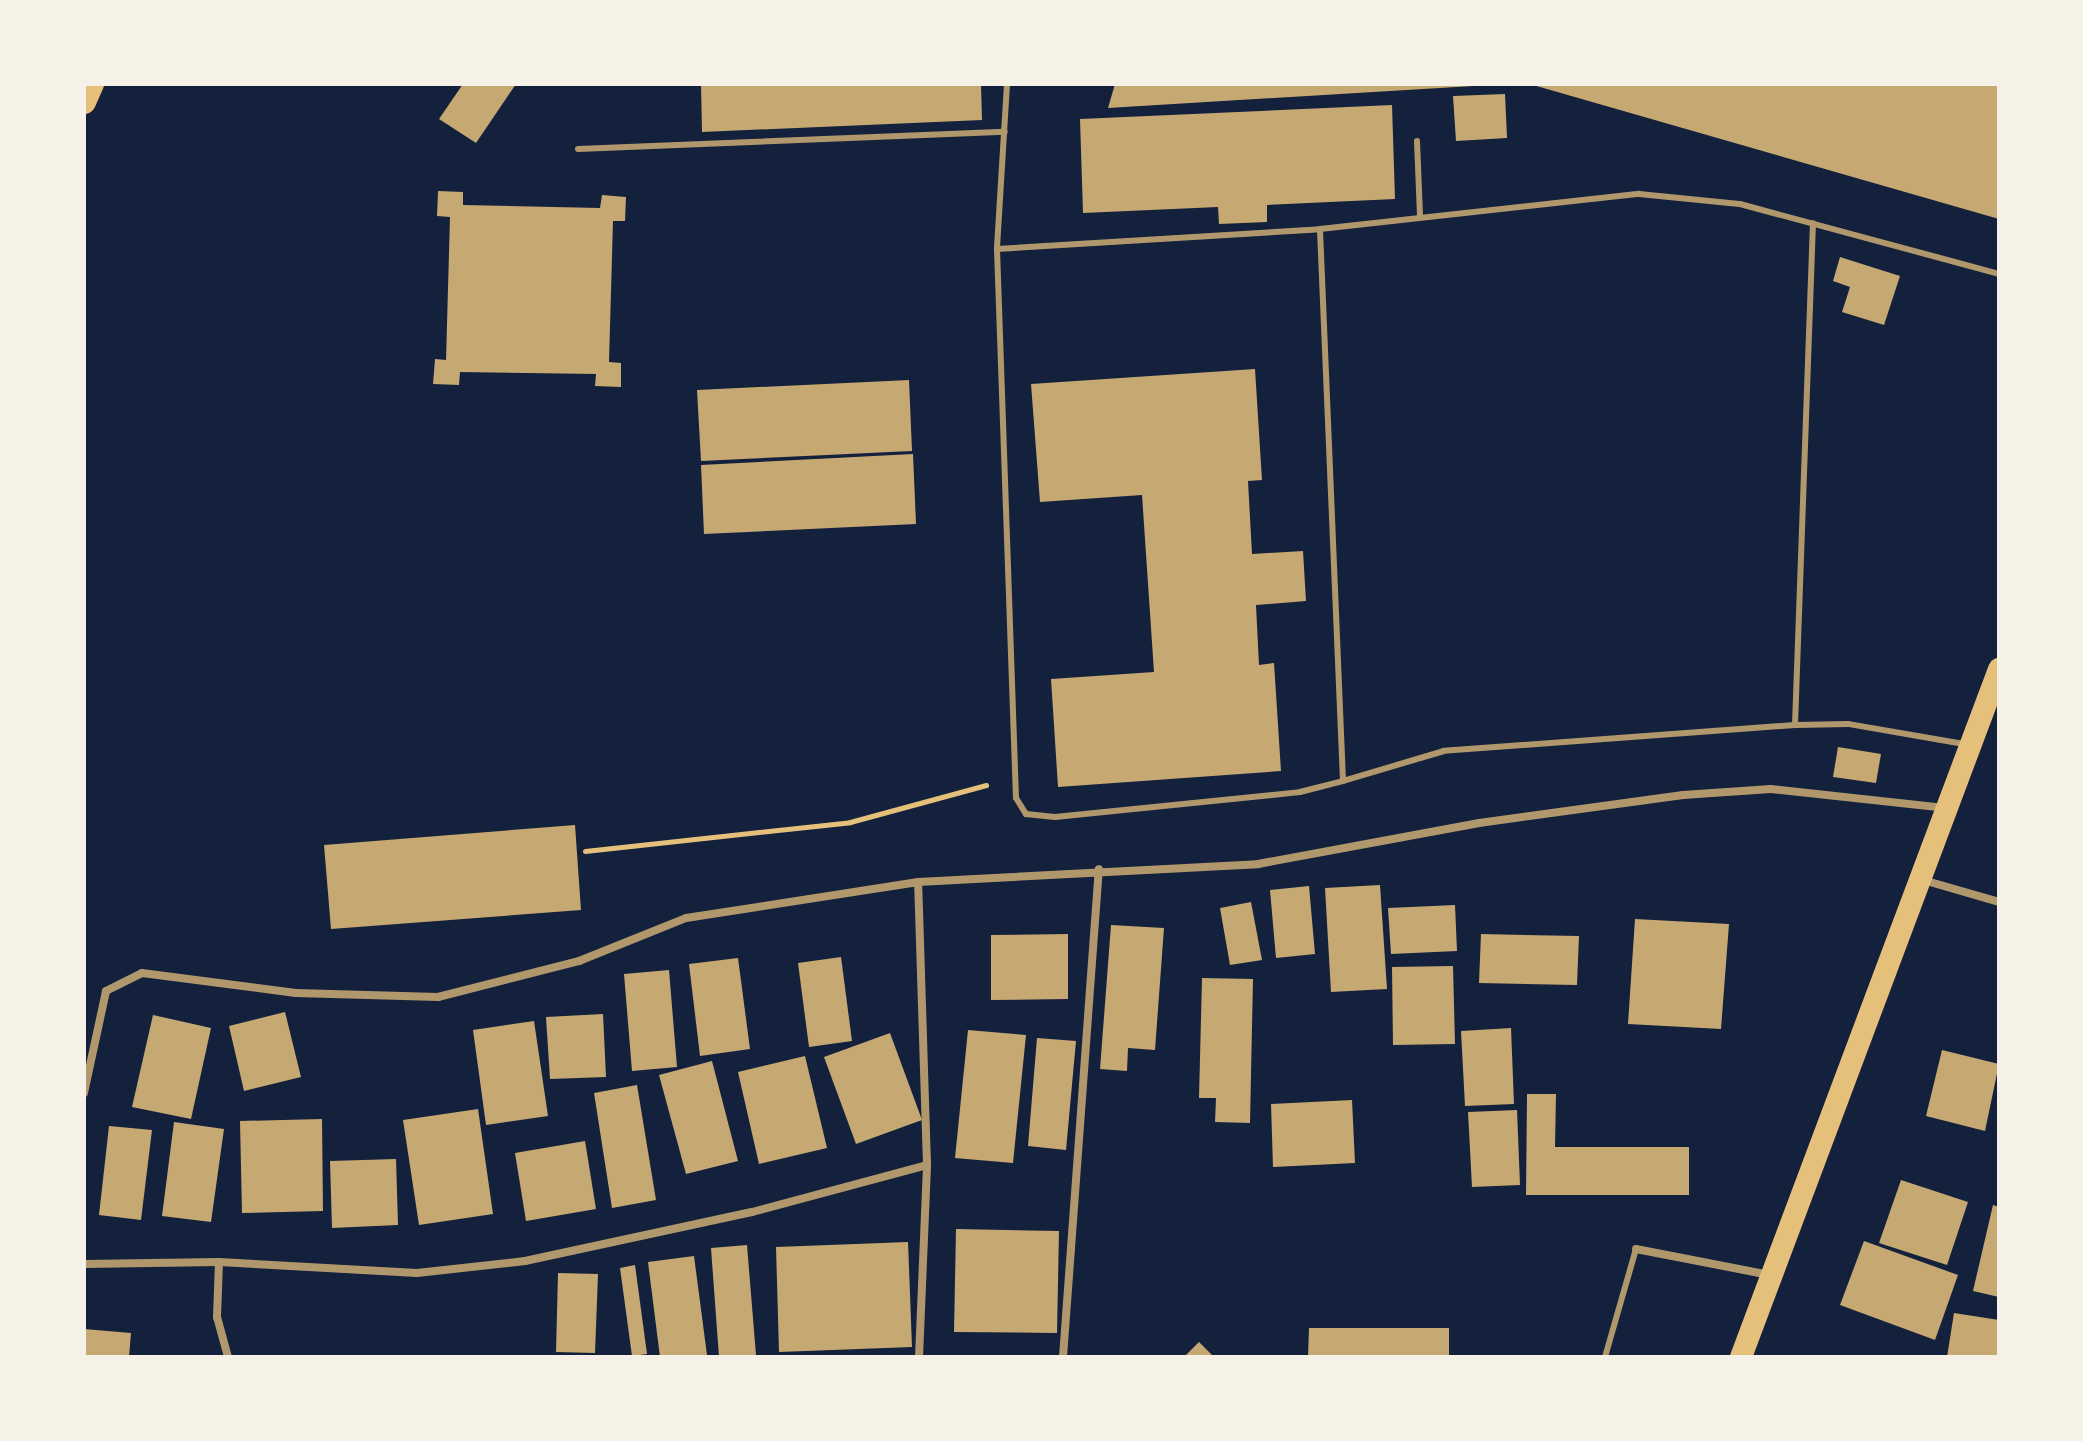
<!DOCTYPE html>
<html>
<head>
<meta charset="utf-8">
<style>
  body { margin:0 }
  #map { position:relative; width:2083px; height:1441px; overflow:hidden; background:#14213d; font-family:Ubuntu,sans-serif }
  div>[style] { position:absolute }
  .building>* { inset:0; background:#c6a872 }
  .path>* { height:5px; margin:-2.5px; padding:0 2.5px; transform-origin:2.5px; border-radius:2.5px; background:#e5c07b }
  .service>* { height:6px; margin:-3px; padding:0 3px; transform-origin:3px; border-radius:3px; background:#b1986c }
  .minor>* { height:8px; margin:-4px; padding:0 4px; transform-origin:4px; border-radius:4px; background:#b1986c }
  .trunk>* { height:22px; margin:-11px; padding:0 11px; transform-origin:11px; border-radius:11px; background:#e5c07b }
  .motorway>* { height:24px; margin:-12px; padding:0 12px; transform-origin:12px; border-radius:12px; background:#e5c07b }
  span { translate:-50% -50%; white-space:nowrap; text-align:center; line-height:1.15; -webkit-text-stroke:6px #f6f1e7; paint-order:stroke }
  .frame { position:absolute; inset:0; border:86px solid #f6f1e7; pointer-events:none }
</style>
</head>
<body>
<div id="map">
  <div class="building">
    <div style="clip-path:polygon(463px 84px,516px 84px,476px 143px,439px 119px)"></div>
    <div style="clip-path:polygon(701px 84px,981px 84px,982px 120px,702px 132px)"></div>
    <div style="clip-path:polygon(1115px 84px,1473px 84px,1473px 86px,1108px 108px)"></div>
    <div style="clip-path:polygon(1533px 84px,1999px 84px,1999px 219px,1533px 85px)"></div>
    <div style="clip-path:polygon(1505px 94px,1507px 138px,1456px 141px,1453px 96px)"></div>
    <div style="clip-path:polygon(1392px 105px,1395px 199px,1267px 205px,1267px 222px,1219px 224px,1218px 207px,1083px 213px,1080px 119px)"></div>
    <div style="clip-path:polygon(438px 191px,463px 192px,463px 205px,600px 208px,602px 195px,626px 197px,625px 221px,613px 221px,609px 362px,621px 363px,621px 387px,595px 386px,596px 374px,460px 372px,459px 385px,433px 384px,435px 359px,446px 360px,450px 217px,437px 216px)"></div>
    <div style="clip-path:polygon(1840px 257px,1900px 276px,1884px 325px,1842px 312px,1850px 287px,1833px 281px)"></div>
    <div style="clip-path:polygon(1255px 369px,1262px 480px,1248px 481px,1252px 554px,1303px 551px,1306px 601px,1256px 605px,1259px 665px,1274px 663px,1281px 771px,1058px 787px,1051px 679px,1154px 672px,1142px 495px,1040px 502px,1031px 384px)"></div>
    <div style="clip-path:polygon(909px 380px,912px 451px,701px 461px,697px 390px)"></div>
    <div style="clip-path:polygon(913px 454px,916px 524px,704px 534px,701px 465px)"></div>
    <div style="clip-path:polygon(1838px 747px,1881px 754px,1876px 783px,1833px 777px)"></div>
    <div style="clip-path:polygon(575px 825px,581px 910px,331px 929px,324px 845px)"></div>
    <div style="clip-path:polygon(1380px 885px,1387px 989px,1331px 992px,1325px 888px)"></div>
    <div style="clip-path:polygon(1309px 886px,1315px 954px,1276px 958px,1270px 890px)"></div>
    <div style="clip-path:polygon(1251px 902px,1262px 960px,1230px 965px,1220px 908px)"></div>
    <div style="clip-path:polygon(1455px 905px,1457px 951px,1391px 954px,1388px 908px)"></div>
    <div style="clip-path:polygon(1635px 919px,1729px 924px,1721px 1029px,1628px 1024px)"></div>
    <div style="clip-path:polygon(1111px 925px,1164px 928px,1155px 1050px,1128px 1048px,1127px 1071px,1100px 1069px)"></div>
    <div style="clip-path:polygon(1068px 934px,1068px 999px,991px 1000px,991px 935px)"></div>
    <div style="clip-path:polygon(1481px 934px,1579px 936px,1577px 985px,1479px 983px)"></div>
    <div style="clip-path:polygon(841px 957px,852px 1041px,809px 1047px,798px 963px)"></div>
    <div style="clip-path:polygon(738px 958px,750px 1049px,700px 1056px,689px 964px)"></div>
    <div style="clip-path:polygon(1453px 966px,1455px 1044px,1393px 1045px,1392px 967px)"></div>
    <div style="clip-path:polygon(669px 970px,677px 1067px,632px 1071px,624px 974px)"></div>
    <div style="clip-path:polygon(1202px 978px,1253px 979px,1250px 1123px,1215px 1122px,1216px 1098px,1199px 1098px)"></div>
    <div style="clip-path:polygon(285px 1012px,301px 1077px,244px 1091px,229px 1026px)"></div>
    <div style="clip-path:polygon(603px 1014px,606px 1077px,550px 1079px,546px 1017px)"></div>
    <div style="clip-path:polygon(153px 1015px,211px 1028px,191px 1119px,132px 1107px)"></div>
    <div style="clip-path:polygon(534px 1021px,548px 1116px,486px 1125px,473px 1030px)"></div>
    <div style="clip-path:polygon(1511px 1028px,1514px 1104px,1465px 1106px,1461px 1031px)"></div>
    <div style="clip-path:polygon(968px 1030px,1026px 1035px,1013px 1163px,955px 1158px)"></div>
    <div style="clip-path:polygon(890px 1033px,922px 1120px,856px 1144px,824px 1057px)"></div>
    <div style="clip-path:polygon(1037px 1038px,1076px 1041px,1066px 1150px,1028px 1146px)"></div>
    <div style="clip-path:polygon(1942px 1050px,1999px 1064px,1985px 1131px,1926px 1116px)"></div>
    <div style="clip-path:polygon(805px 1056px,827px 1148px,759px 1164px,738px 1072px)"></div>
    <div style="clip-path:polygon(712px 1061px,738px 1161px,686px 1174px,659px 1075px)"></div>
    <div style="clip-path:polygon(637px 1085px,656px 1200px,612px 1208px,594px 1093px)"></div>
    <div style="clip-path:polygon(1527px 1094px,1556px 1094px,1555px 1147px,1689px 1147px,1689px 1195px,1526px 1195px)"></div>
    <div style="clip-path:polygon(1352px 1100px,1355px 1163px,1273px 1167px,1271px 1104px)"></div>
    <div style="clip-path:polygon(478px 1109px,493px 1214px,419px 1225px,403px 1120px)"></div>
    <div style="clip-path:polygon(1517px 1110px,1520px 1185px,1472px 1187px,1468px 1112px)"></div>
    <div style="clip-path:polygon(322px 1119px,323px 1211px,242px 1213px,240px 1121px)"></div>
    <div style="clip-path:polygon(174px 1122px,224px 1129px,211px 1222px,162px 1216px)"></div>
    <div style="clip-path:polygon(109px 1126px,152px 1130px,141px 1220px,99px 1215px)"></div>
    <div style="clip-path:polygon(585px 1141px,596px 1209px,526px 1221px,515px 1153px)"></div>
    <div style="clip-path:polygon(396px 1159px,398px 1225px,332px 1228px,330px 1161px)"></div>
    <div style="clip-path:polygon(1901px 1180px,1968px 1202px,1947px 1265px,1879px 1243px)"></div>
    <div style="clip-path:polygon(1993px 1205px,1999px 1207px,1999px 1297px,1973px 1291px)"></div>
    <div style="clip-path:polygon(956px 1229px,1059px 1231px,1057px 1333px,954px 1332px)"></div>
    <div style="clip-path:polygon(1864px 1241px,1958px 1275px,1935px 1340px,1840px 1305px)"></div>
    <div style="clip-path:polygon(908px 1242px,912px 1347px,779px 1352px,776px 1247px)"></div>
    <div style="clip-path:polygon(747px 1245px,756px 1355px,719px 1357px,711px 1248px)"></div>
    <div style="clip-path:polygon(694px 1256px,707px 1355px,660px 1357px,648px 1262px)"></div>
    <div style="clip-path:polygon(635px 1265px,647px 1354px,632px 1356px,620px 1268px)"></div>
    <div style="clip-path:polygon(558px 1273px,598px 1274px,595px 1353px,556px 1352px)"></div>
    <div style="clip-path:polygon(1954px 1313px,1999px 1320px,1999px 1357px,1947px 1357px)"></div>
    <div style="clip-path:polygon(1309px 1328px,1449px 1328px,1449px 1357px,1308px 1357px)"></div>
    <div style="clip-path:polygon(84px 1329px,131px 1333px,129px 1357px,84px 1357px)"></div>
    <div style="clip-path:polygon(1199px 1342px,1214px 1357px,1184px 1357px)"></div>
  </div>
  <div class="path">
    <div style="left:585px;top:851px;width:267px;rotate:-6.2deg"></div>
    <div style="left:850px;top:822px;width:141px;rotate:-15.2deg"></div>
  </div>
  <div class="service">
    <div style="left:1007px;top:84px;width:165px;rotate:93.5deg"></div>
    <div style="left:997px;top:249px;width:549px;rotate:88.02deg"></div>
    <div style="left:1016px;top:798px;width:19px;rotate:58deg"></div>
    <div style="left:1026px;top:814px;width:29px;rotate:6deg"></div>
    <div style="left:1055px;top:817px;width:246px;rotate:-5.8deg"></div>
    <div style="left:1300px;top:792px;width:44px;rotate:-14.3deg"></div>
    <div style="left:1417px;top:141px;width:74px;rotate:87.7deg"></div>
    <div style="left:578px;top:149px;width:427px;rotate:-2.3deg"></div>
    <div style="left:997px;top:249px;width:324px;rotate:-3.5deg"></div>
    <div style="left:1795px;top:725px;width:502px;rotate:-87.95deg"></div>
    <div style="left:1964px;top:744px;width:118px;rotate:-170.2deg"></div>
    <div style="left:1848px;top:724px;width:53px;rotate:178.9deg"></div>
    <div style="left:1795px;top:725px;width:352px;rotate:175.8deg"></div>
    <div style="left:1444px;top:751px;width:105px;rotate:163.5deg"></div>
    <div style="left:1343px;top:781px;width:552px;rotate:-92.39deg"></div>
    <div style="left:1320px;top:229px;width:321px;rotate:-6.3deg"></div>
    <div style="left:1639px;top:194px;width:101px;rotate:5.7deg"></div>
    <div style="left:1740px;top:204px;width:268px;rotate:15.1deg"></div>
    <div style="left:1605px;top:1357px;width:112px;rotate:-74deg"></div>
  </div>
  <div class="minor">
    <div style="left:1923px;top:880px;width:79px;rotate:16.1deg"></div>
    <div style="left:84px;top:1093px;width:104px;rotate:-77.8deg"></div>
    <div style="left:106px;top:991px;width:40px;rotate:-26.6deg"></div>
    <div style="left:142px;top:973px;width:155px;rotate:7.4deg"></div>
    <div style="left:296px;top:993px;width:142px;rotate:1.6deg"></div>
    <div style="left:438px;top:997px;width:146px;rotate:-14.3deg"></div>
    <div style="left:579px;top:961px;width:115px;rotate:-21.9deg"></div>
    <div style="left:686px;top:918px;width:235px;rotate:-8.8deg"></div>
    <div style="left:918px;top:882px;width:340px;rotate:-3deg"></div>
    <div style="left:1258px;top:864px;width:225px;rotate:-10.5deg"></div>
    <div style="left:1479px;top:823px;width:206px;rotate:-7.8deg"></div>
    <div style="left:1683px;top:795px;width:88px;rotate:-3.9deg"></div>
    <div style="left:1771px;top:789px;width:177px;rotate:6.2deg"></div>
    <div style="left:1636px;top:1249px;width:136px;rotate:11deg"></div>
    <div style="left:219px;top:1262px;width:55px;rotate:92.1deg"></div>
    <div style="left:217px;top:1317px;width:41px;rotate:74.6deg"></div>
    <div style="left:84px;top:1264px;width:135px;rotate:-0.8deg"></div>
    <div style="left:219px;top:1262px;width:198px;rotate:3.2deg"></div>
    <div style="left:417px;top:1273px;width:109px;rotate:-6.3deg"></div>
    <div style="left:525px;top:1261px;width:232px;rotate:-12.2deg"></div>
    <div style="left:752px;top:1212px;width:181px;rotate:-15deg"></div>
    <div style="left:927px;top:1165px;width:283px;rotate:-91.8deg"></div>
    <div style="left:919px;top:1357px;width:192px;rotate:-87.6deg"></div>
    <div style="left:1063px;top:1357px;width:489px;rotate:-85.8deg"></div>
  </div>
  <div class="trunk">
    <div style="left:1741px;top:1357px;width:735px;rotate:-69.44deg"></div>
  </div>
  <div class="motorway">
    <div style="left:84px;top:102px;width:20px;rotate:-66deg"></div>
  </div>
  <div class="frame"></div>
</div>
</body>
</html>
